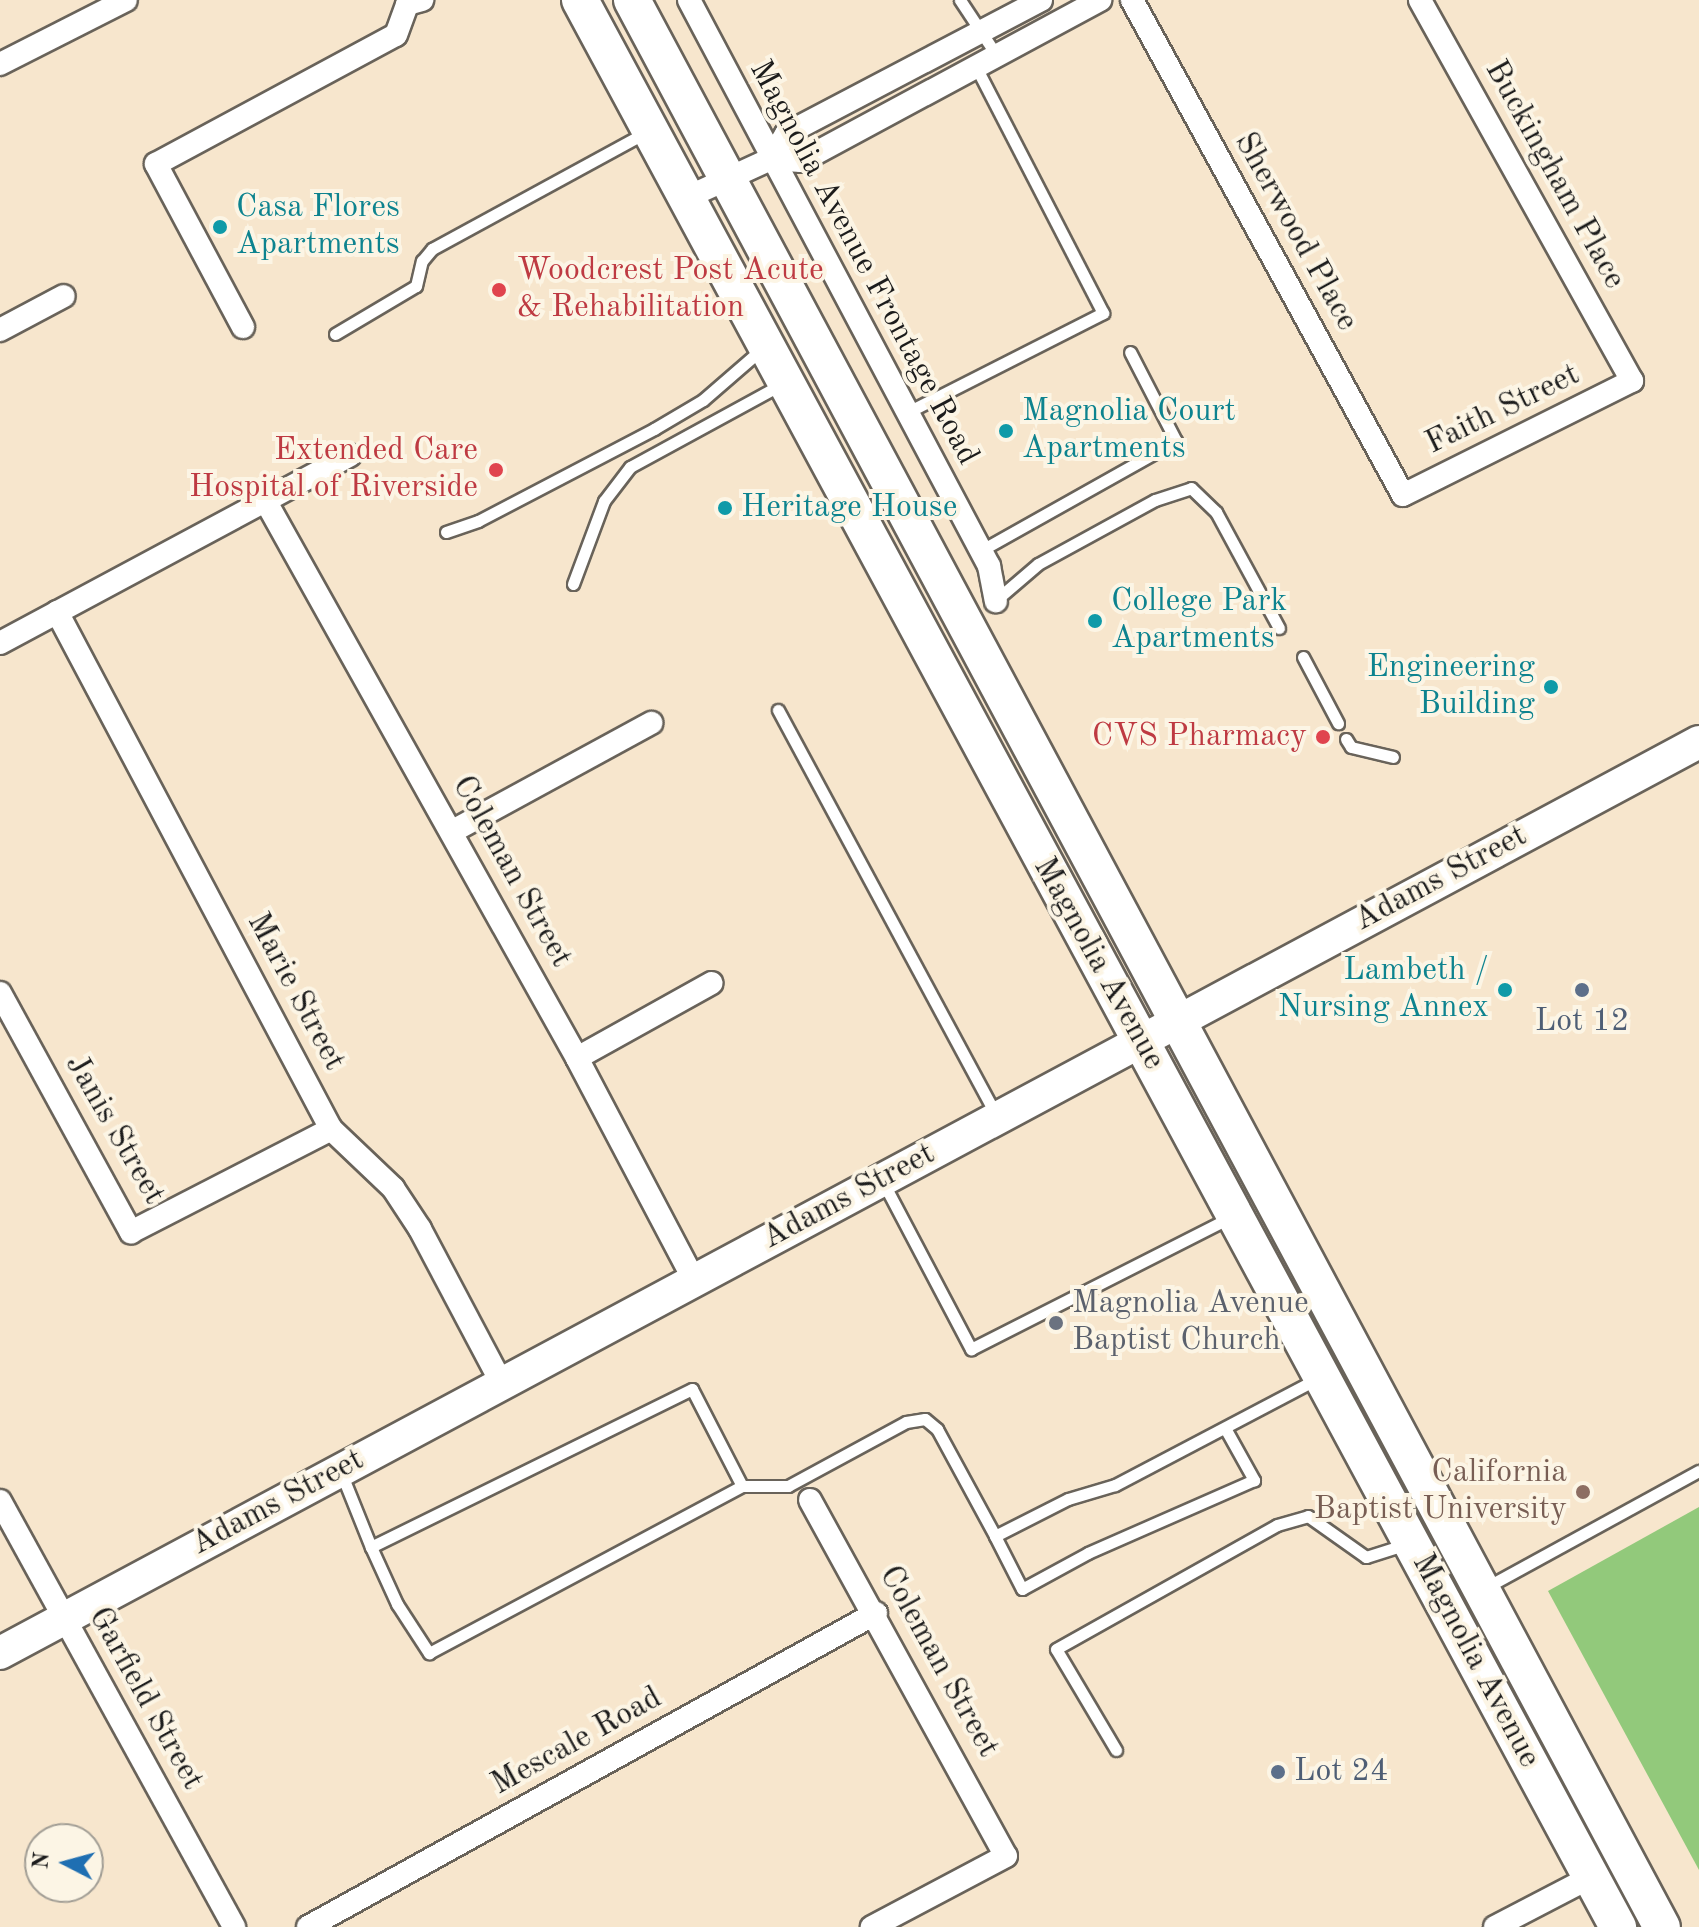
<!DOCTYPE html>
<html>
<head>
<meta charset="utf-8">
<style>
  body { margin:0 }
  #map { position:relative; width:1699px; height:1927px; overflow:hidden; background:#f7e6cd; font-family:"Old Standard TT",serif }
  div>[style] { position:absolute }
  .green>* { inset:0; background:#92c97b }
  .roads { filter:drop-shadow(2px 0 #69635a) drop-shadow(-2px 0 #69635a) drop-shadow(0 2px #69635a) drop-shadow(0 -2px #69635a) }
  .service>* { height:11px; margin:-5.5px; padding:0 5.5px; transform-origin:5.5px; border-radius:5.5px; background:#fff }
  .minor>* { height:22px; margin:-11px; padding:0 11px; transform-origin:11px; border-radius:11px; background:#fff }
  .secondary>* { height:32px; margin:-16px; padding:0 16px; transform-origin:16px; border-radius:16px; background:#fff }
  .primary>* { height:36px; margin:-18px; padding:0 18px; transform-origin:18px; border-radius:18px; background:#fff }
  .dots>* { width:22px; height:22px; translate:-50% -50%; box-sizing:border-box; border:4px solid #fcf5e5; border-radius:50% }
  span { translate:-50% -50%; white-space:nowrap; text-align:center; line-height:1.15; -webkit-text-stroke:8px #fcf5e5; paint-order:stroke }
  .street-label { font-size:32px; color:#1c1c1c }
  .culture-label { font-size:32px; color:#0d838f }
  .left { translate:0 -50%; text-align:left }
  .right { translate:-100% -50%; text-align:right }
  .health-label { font-size:32px; color:#be3a42 }
  .service-label { font-size:32px; color:#4e5e75 }
  .worship-label { font-size:32px; color:#5b616d }
  .education-label { font-size:32px; color:#785e54 }
  .north { position:absolute; left:24px; top:1823px; width:80px; height:80px; box-sizing:border-box; background:#fcf5e5; border:2px solid #a29e95; border-radius:50%; rotate:276deg; font-size:22px; font-weight:700; line-height:32px; text-align:center; color:#1c1c1c }
  .north::after { content:''; display:block; margin:auto; width:28px; height:36px; background:#1f6fb2; clip-path:polygon(50% 0,100% 100%,50% 72%,0 100%) }
</style>
</head>
<body>
<div id="map">
  <div class="green">
    <div style="clip-path:polygon(1699px 1507px,1699px 1870px,1548px 1591px)"></div>
  </div>
  <div class="roads">
    <div class="service">
      <div style="left:960px;top:0;width:67px;rotate:56.5deg"></div>
      <div style="left:335px;top:334px;width:94px;rotate:-30.7deg"></div>
      <div style="left:416px;top:286px;width:26px;rotate:-77deg"></div>
      <div style="left:422px;top:261px;width:16px;rotate:-50deg"></div>
      <div style="left:432px;top:249px;width:245px;rotate:-28.6deg"></div>
      <div style="left:906px;top:413px;width:221px;rotate:-26.9deg"></div>
      <div style="left:1103px;top:313px;width:277px;rotate:-117.3deg"></div>
      <div style="left:446px;top:532px;width:34px;rotate:-19deg"></div>
      <div style="left:478px;top:521px;width:199px;rotate:-27.6deg"></div>
      <div style="left:654px;top:429px;width:57px;rotate:-30.6deg"></div>
      <div style="left:703px;top:400px;width:79px;rotate:-40.9deg"></div>
      <div style="left:980px;top:551px;width:225px;rotate:-29.3deg"></div>
      <div style="left:1176px;top:441px;width:100px;rotate:-117.3deg"></div>
      <div style="left:573px;top:584px;width:89px;rotate:-69.5deg"></div>
      <div style="left:604px;top:501px;width:43px;rotate:-52.6deg"></div>
      <div style="left:630px;top:467px;width:173px;rotate:-28.6deg"></div>
      <div style="left:996px;top:600px;width:55px;rotate:-40.6deg"></div>
      <div style="left:1038px;top:564px;width:133px;rotate:-28.7deg"></div>
      <div style="left:1155px;top:500px;width:38px;rotate:-18deg"></div>
      <div style="left:1191px;top:488px;width:35px;rotate:44deg"></div>
      <div style="left:1216px;top:512px;width:132px;rotate:61.5deg"></div>
      <div style="left:1303px;top:657px;width:75px;rotate:62.1deg"></div>
      <div style="left:778px;top:710px;width:462px;rotate:61.7deg"></div>
      <div style="left:1346px;top:739px;width:9px;rotate:58deg"></div>
      <div style="left:1351px;top:747px;width:43px;rotate:13.4deg"></div>
      <div style="left:884px;top:1184px;width:187px;rotate:62.2deg"></div>
      <div style="left:971px;top:1349px;width:292px;rotate:-26.9deg"></div>
      <div style="left:1225px;top:1428px;width:60px;rotate:60.9deg"></div>
      <div style="left:1254px;top:1480px;width:181px;rotate:156.3deg"></div>
      <div style="left:1088px;top:1553px;width:75px;rotate:151.4deg"></div>
      <div style="left:1022px;top:1589px;width:59px;rotate:-117deg"></div>
      <div style="left:995px;top:1536px;width:82px;rotate:-26.9deg"></div>
      <div style="left:1068px;top:1499px;width:49px;rotate:-16.6deg"></div>
      <div style="left:1115px;top:1485px;width:228px;rotate:-27.7deg"></div>
      <div style="left:342px;top:1475px;width:78px;rotate:68.1deg"></div>
      <div style="left:371px;top:1547px;width:63px;rotate:65.5deg"></div>
      <div style="left:397px;top:1604px;width:59px;rotate:56.9deg"></div>
      <div style="left:429px;top:1653px;width:355px;rotate:-28.1deg"></div>
      <div style="left:742px;top:1486px;width:109px;rotate:-117.3deg"></div>
      <div style="left:692px;top:1389px;width:358px;rotate:153.8deg"></div>
      <div style="left:742px;top:1486px;width:46px"></div>
      <div style="left:788px;top:1486px;width:134px;rotate:-28.5deg"></div>
      <div style="left:906px;top:1422px;width:19px;rotate:-9deg"></div>
      <div style="left:925px;top:1419px;width:16px;rotate:40deg"></div>
      <div style="left:937px;top:1429px;width:122px;rotate:61.5deg"></div>
      <div style="left:1485px;top:1588px;width:244px;rotate:-28.7deg"></div>
      <div style="left:1116px;top:1750px;width:117px;rotate:-120.7deg"></div>
      <div style="left:1056px;top:1649px;width:253px;rotate:-29.3deg"></div>
      <div style="left:1277px;top:1525px;width:32px;rotate:-16deg"></div>
      <div style="left:1308px;top:1516px;width:71px;rotate:35.3deg"></div>
      <div style="left:1366px;top:1557px;width:43px;rotate:-17.6deg"></div>
    </div>
    <div class="minor">
      <div style="left:689px;top:0;width:641px;rotate:62.07deg"></div>
      <div style="left:989px;top:566px;width:36px;rotate:79deg"></div>
      <div style="left:1132px;top:0;width:564px;rotate:61.3deg"></div>
      <div style="left:1403px;top:495px;width:256px;rotate:-26.5deg"></div>
      <div style="left:1632px;top:381px;width:436px;rotate:-119.1deg"></div>
      <div style="left:0;top:64px;width:141px;rotate:-26.9deg"></div>
      <div style="left:771px;top:159px;width:29px;rotate:-59deg"></div>
      <div style="left:786px;top:134px;width:288px;rotate:-27.7deg"></div>
      <div style="left:688px;top:197px;width:91px;rotate:-24.6deg"></div>
      <div style="left:771px;top:159px;width:30px;rotate:4deg"></div>
      <div style="left:801px;top:161px;width:340px;rotate:-28.3deg"></div>
      <div style="left:243px;top:327px;width:185px;rotate:-118.1deg"></div>
      <div style="left:156px;top:164px;width:272px;rotate:-28.3deg"></div>
      <div style="left:396px;top:35px;width:33px;rotate:-70deg"></div>
      <div style="left:407px;top:4px;width:16px;rotate:-15deg"></div>
      <div style="left:0;top:330px;width:72px;rotate:-28deg"></div>
      <div style="left:265px;top:500px;width:639px;rotate:60.79deg"></div>
      <div style="left:577px;top:1058px;width:251px;rotate:62.2deg"></div>
      <div style="left:57px;top:612px;width:585px;rotate:62.08deg"></div>
      <div style="left:331px;top:1129px;width:86px;rotate:43.6deg"></div>
      <div style="left:393px;top:1188px;width:49px;rotate:56.6deg"></div>
      <div style="left:420px;top:1229px;width:175px;rotate:62.1deg"></div>
      <div style="left:0;top:643px;width:397px;rotate:-28.2deg"></div>
      <div style="left:453px;top:831px;width:226px;rotate:-28.6deg"></div>
      <div style="left:0;top:993px;width:273px;rotate:61.3deg"></div>
      <div style="left:131px;top:1232px;width:225px;rotate:-27.2deg"></div>
      <div style="left:577px;top:1058px;width:154px;rotate:-29.1deg"></div>
      <div style="left:810px;top:1500px;width:406px;rotate:61.2deg"></div>
      <div style="left:1006px;top:1856px;width:152px;rotate:152.1deg"></div>
      <div style="left:0;top:1501px;width:486px;rotate:61.2deg"></div>
      <div style="left:308px;top:1927px;width:649px;rotate:-28.93deg"></div>
      <div style="left:1495px;top:1927px;width:108px;rotate:-27.5deg"></div>
    </div>
    <div class="secondary">
      <div style="left:0;top:1653px;width:1928px;rotate:-28.2deg"></div>
    </div>
    <div class="primary">
      <div style="left:580px;top:0;width:2189px;rotate:61.69deg"></div>
      <div style="left:632px;top:0;width:2185px;rotate:61.88deg"></div>
    </div>
  </div>
  <div class="dots">
    <div style="left:220px;top:227px;background:#0f9aa8"></div>
    <div style="left:499px;top:290px;background:#e0444e"></div>
    <div style="left:1006px;top:431px;background:#0f9aa8"></div>
    <div style="left:496px;top:470px;background:#e0444e"></div>
    <div style="left:725px;top:508px;background:#0f9aa8"></div>
    <div style="left:1095px;top:621px;background:#0f9aa8"></div>
    <div style="left:1551px;top:687px;background:#0f9aa8"></div>
    <div style="left:1323px;top:737px;background:#e0444e"></div>
    <div style="left:1505px;top:990px;background:#0f9aa8"></div>
    <div style="left:1582px;top:990px;background:#5c6f8a"></div>
    <div style="left:1056px;top:1323px;background:#6b7280"></div>
    <div style="left:1583px;top:1492px;background:#8d6e63"></div>
    <div style="left:1278px;top:1772px;background:#5c6f8a"></div>
  </div>
  <div class="street-label">
    <span style="left:1554px;top:175px;rotate:61deg">Buckingham Place</span>
    <span style="left:1295px;top:232px;rotate:61deg">Sherwood Place</span>
    <span style="left:863px;top:263px;rotate:62deg">Magnolia Avenue Frontage Road</span>
    <span style="left:1503px;top:410px;rotate:-26deg">Faith Street</span>
    <span style="left:511px;top:872px;rotate:61deg">Coleman Street</span>
    <span style="left:1441px;top:879px;rotate:-28deg">Adams Street</span>
    <span style="left:1098px;top:964px;rotate:61deg">Magnolia Avenue</span>
    <span style="left:295px;top:992px;rotate:62deg">Marie Street</span>
    <span style="left:114px;top:1130px;rotate:60deg">Janis Street</span>
    <span style="left:849px;top:1197px;rotate:-28deg">Adams Street</span>
    <span style="left:278px;top:1503px;rotate:-28deg">Adams Street</span>
    <span style="left:1475px;top:1661px;rotate:62deg">Magnolia Avenue</span>
    <span style="left:938px;top:1662px;rotate:61deg">Coleman Street</span>
    <span style="left:145px;top:1699px;rotate:61deg">Garfield Street</span>
    <span style="left:577px;top:1742px;rotate:-29deg">Mescale Road</span>
  </div>
  <div class="culture-label">
    <span class="left" style="left:236px;top:227px">Casa Flores<br>Apartments</span>
    <span class="left" style="left:1022px;top:431px">Magnolia Court<br>Apartments</span>
    <span class="left" style="left:741px;top:508px">Heritage House</span>
    <span class="left" style="left:1111px;top:621px">College Park<br>Apartments</span>
    <span class="right" style="left:1535px;top:687px">Engineering<br>Building</span>
    <span class="right" style="left:1489px;top:990px">Lambeth /<br>Nursing Annex</span>
  </div>
  <div class="health-label">
    <span class="left" style="left:517px;top:290px">Woodcrest Post Acute<br>&amp; Rehabilitation</span>
    <span class="right" style="left:478px;top:470px">Extended Care<br>Hospital of Riverside</span>
    <span class="right" style="left:1307px;top:737px">CVS Pharmacy</span>
  </div>
  <div class="service-label">
    <span style="left:1582px;top:1022px">Lot 12</span>
    <span class="left" style="left:1294px;top:1772px">Lot 24</span>
  </div>
  <div class="worship-label">
    <span class="left" style="left:1072px;top:1323px">Magnolia Avenue<br>Baptist Church</span>
  </div>
  <div class="education-label">
    <span class="right" style="left:1567px;top:1492px">California<br>Baptist University</span>
  </div>
  <div class="north">N</div>
</div>
</body>
</html>
